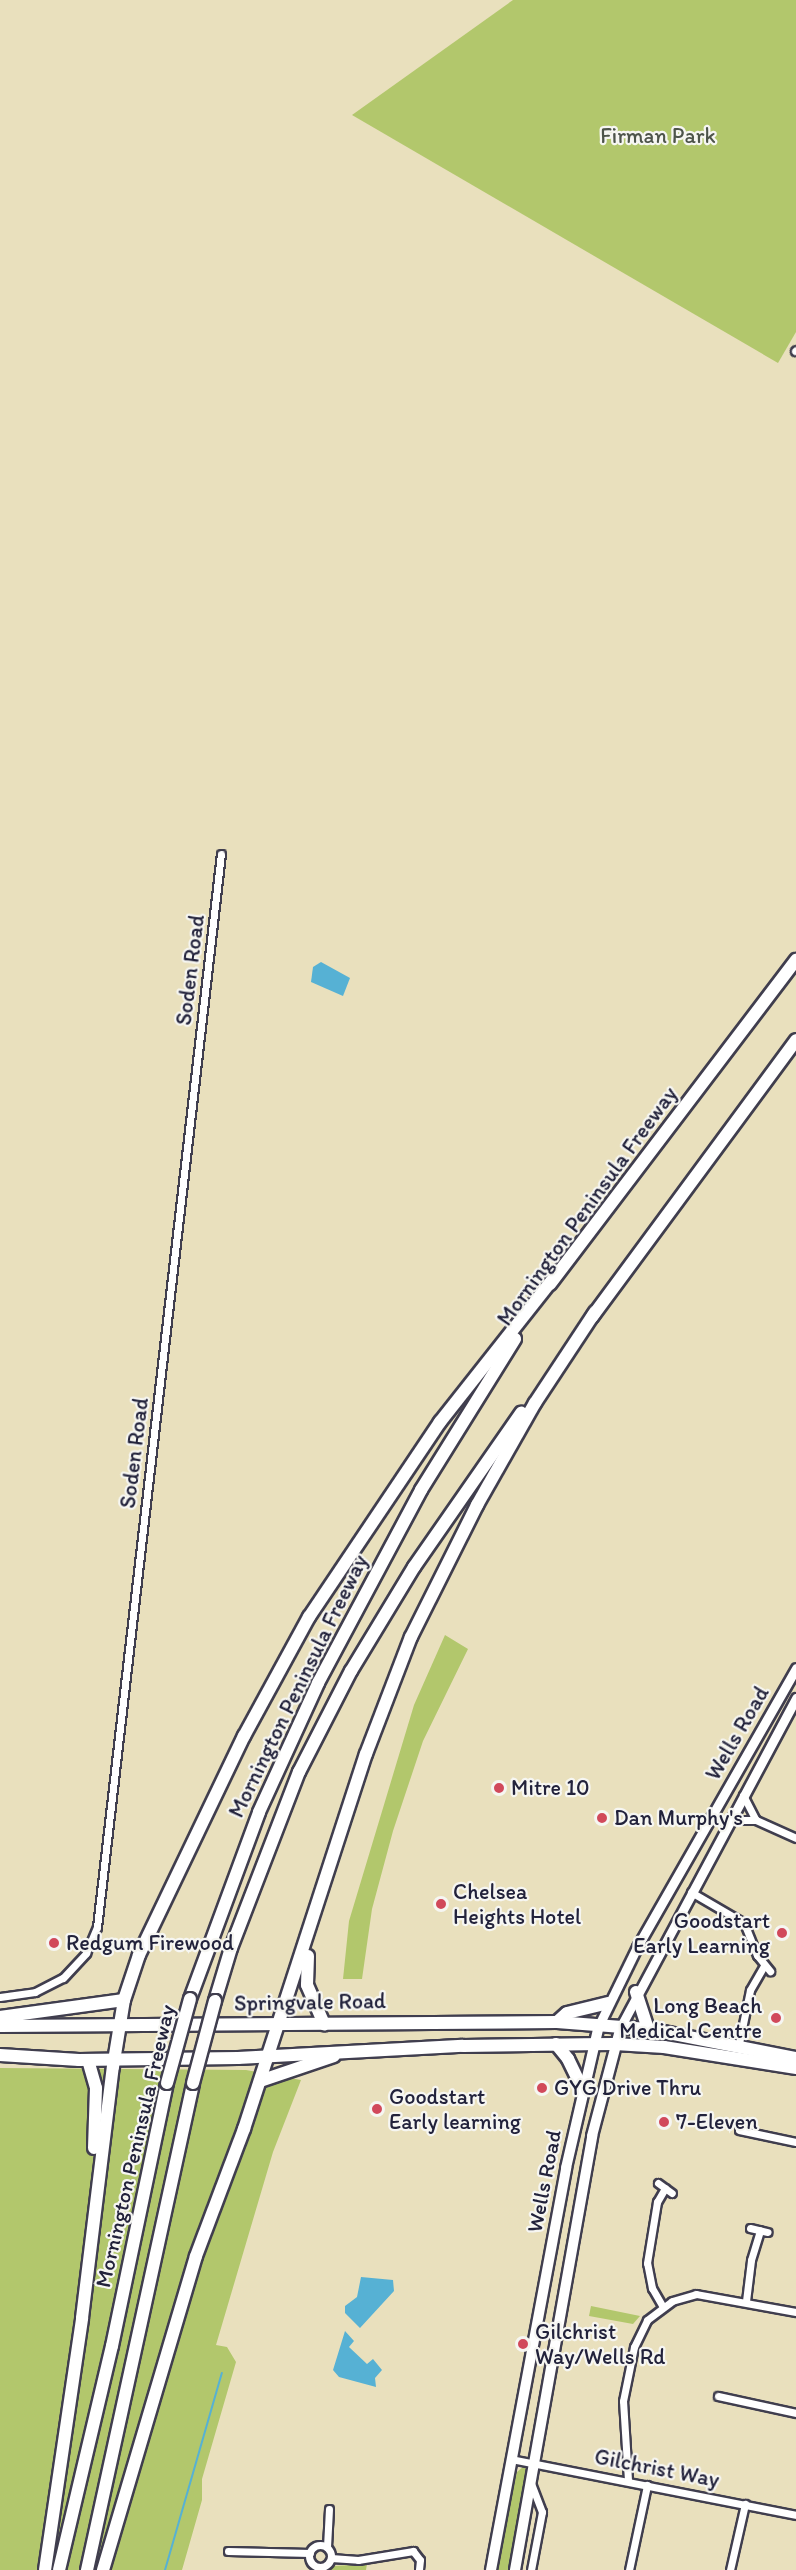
<!DOCTYPE html>
<html>
<head>
<meta charset="utf-8">
<style>
  body { margin:0 }
  #map { position:relative; width:796px; height:2570px; overflow:hidden; background:#e9e0bd; font-family:Itim,sans-serif }
  div>[style] { position:absolute }
  .green>* { inset:0; background:#b2c76c }
  .water>* { inset:0; background:#56b1d4 }
  .stream>* { height:2px; margin:-1px; padding:0 1px; transform-origin:1px; border-radius:1px; background:#56b1d4 }
  .roads { filter:drop-shadow(2px 0 #403e4e) drop-shadow(-2px 0 #403e4e) drop-shadow(0 2px #403e4e) drop-shadow(0 -2px #403e4e) }
  .street>* { height:7px; margin:-3.5px; padding:0 3.5px; transform-origin:3.5px; border-radius:3.5px; background:#fff }
  .street>.ring { margin:-3.5px; padding:0; box-sizing:content-box; background:none; border:7px solid #fff; border-radius:50% }
  .secondary>* { height:9px; margin:-4.5px; padding:0 4.5px; transform-origin:4.5px; border-radius:4.5px; background:#fff }
  .primary>* { height:10px; margin:-5px; padding:0 5px; transform-origin:5px; border-radius:5px; background:#fff }
  .highway>* { height:12px; margin:-6px; padding:0 6px; transform-origin:6px; border-radius:6px; background:#fff }
  .bridges { filter:drop-shadow(2px 0 #403e4e) drop-shadow(-2px 0 #403e4e) drop-shadow(0 2px #403e4e) drop-shadow(0 -2px #403e4e) }
  .highway-bridge>* { height:12px; margin:-6px; padding:0 6px; transform-origin:6px; border-radius:6px; background:#fff }
  .dots>* { width:16px; height:16px; translate:-50% -50%; box-sizing:border-box; border:3px solid #f6f6f2; border-radius:50% }
  span { translate:-50% -50%; white-space:nowrap; text-align:center; line-height:1.15; -webkit-text-stroke:4.5px #f6f6f2; paint-order:stroke }
  .park-label { font-size:22px; color:#4d544a }
  .street-label { font-size:22px; color:#22223b }
  .poi-label { font-size:22px; color:#22223b }
  .left { translate:0 -50%; text-align:left }
  .right { translate:-100% -50%; text-align:right }
</style>
</head>
<body>
<div id="map">
  <div class="green">
    <div style="clip-path:polygon(513px 0,796px 0,796px 332px,778px 363px,352px 115px)"></div>
    <div style="clip-path:polygon(445px 1635px,468px 1649px,423px 1741px,393px 1831px,372px 1909px,362px 1979px,343px 1979px,349px 1921px,414px 1705px)"></div>
    <div style="clip-path:polygon(0 2068px,246px 2070px,301px 2080px,273px 2152px,216px 2345px,227px 2347px,236px 2362px,202px 2479px,202px 2500px,182px 2570px,0 2570px)"></div>
    <div style="clip-path:polygon(591px 2306px,640px 2316px,633px 2324px,589px 2316px)"></div>
    <div style="clip-path:polygon(524px 2466px,528px 2472px,511px 2570px,495px 2570px,517px 2472px)"></div>
    <div style="clip-path:polygon(367px 2564px,366px 2570px,327px 2570px,334px 2566px)"></div>
  </div>
  <div class="water">
    <div style="clip-path:polygon(321px 962px,350px 978px,343px 996px,311px 982px,313px 967px)"></div>
    <div style="clip-path:polygon(361px 2277px,393px 2280px,394px 2291px,360px 2328px,345px 2313px,345px 2306px,357px 2297px)"></div>
    <div style="clip-path:polygon(345px 2331px,354px 2341px,349px 2347px,367px 2364px,373px 2359px,382px 2370px,375px 2378px,376px 2387px,339px 2377px,333px 2370px)"></div>
  </div>
  <div class="stream">
    <div style="left:165px;top:2570px;width:205px;rotate:-73.9deg"></div>
  </div>
  <div class="roads">
    <div class="street">
      <div style="left:795px;top:351px;width:1px;rotate:-45deg"></div>
      <div style="left:743px;top:1795px;width:28px;rotate:63deg"></div>
      <div style="left:730px;top:1820px;width:26px"></div>
      <div style="left:756px;top:1820px;width:44px;rotate:24.2deg"></div>
      <div style="left:691px;top:1892px;width:61px;rotate:30.3deg"></div>
      <div style="left:744px;top:1923px;width:35px;rotate:68deg"></div>
      <div style="left:757px;top:1955px;width:21px;rotate:51deg"></div>
      <div style="left:0;top:1997px;width:35px;rotate:-8deg"></div>
      <div style="left:35px;top:1992px;width:31px;rotate:-27deg"></div>
      <div style="left:63px;top:1978px;width:34px;rotate:-47deg"></div>
      <div style="left:86px;top:1953px;width:28px;rotate:-67deg"></div>
      <div style="left:97px;top:1927px;width:1080px;rotate:-83.41deg"></div>
      <div style="left:738px;top:2048px;width:59px;rotate:-78.3deg"></div>
      <div style="left:750px;top:1990px;width:28px;rotate:-60deg"></div>
      <div style="left:739px;top:2130px;width:58px;rotate:11.9deg"></div>
      <div style="left:658px;top:2183px;width:17px;rotate:36deg"></div>
      <div style="left:750px;top:2228px;width:18px;rotate:13deg"></div>
      <div style="left:746px;top:2301px;width:41px;rotate:-83deg"></div>
      <div style="left:751px;top:2260px;width:31px;rotate:-73deg"></div>
      <div style="left:663px;top:2307px;width:22px;rotate:-120deg"></div>
      <div style="left:652px;top:2288px;width:25px;rotate:-101deg"></div>
      <div style="left:647px;top:2263px;width:62px;rotate:-80.7deg"></div>
      <div style="left:657px;top:2202px;width:16px;rotate:-60deg"></div>
      <div style="left:718px;top:2396px;width:80px;rotate:12.3deg"></div>
      <div style="left:511px;top:2459px;width:290px;rotate:11.1deg"></div>
      <div style="left:628px;top:2480px;width:79px;rotate:-93.6deg"></div>
      <div style="left:623px;top:2401px;width:55px;rotate:-78.5deg"></div>
      <div style="left:634px;top:2347px;width:30px;rotate:-64deg"></div>
      <div style="left:647px;top:2320px;width:31px;rotate:-37deg"></div>
      <div style="left:672px;top:2301px;width:25px;rotate:-16deg"></div>
      <div style="left:696px;top:2294px;width:102px;rotate:10.2deg"></div>
      <div class="ring" style="left:309px;top:2545px;width:15px;height:15px"></div>
      <div style="left:327px;top:2547px;width:38px;rotate:-87deg"></div>
      <div style="left:228px;top:2551px;width:82px;rotate:1.4deg"></div>
      <div style="left:331px;top:2558px;width:27px;rotate:4deg"></div>
      <div style="left:358px;top:2560px;width:56px;rotate:-9.3deg"></div>
      <div style="left:413px;top:2551px;width:11px;rotate:52deg"></div>
      <div style="left:420px;top:2560px;width:10px;rotate:96deg"></div>
      <div style="left:531px;top:2570px;width:59px;rotate:-79.3deg"></div>
      <div style="left:542px;top:2512px;width:31px;rotate:-111deg"></div>
      <div style="left:629px;top:2570px;width:87px;rotate:-78deg"></div>
      <div style="left:730px;top:2570px;width:68px;rotate:-77.2deg"></div>
    </div>
    <div class="secondary">
      <div style="left:599px;top:2025px;width:87px;rotate:-64deg"></div>
      <div style="left:637px;top:1947px;width:321px;rotate:-60.3deg"></div>
      <div style="left:621px;top:2026px;width:372px;rotate:-61.9deg"></div>
    </div>
    <div class="primary">
      <div style="left:491px;top:2570px;width:409px;rotate:-79.4deg"></div>
      <div style="left:566px;top:2168px;width:147px;rotate:-77deg"></div>
      <div style="left:515px;top:2570px;width:441px;rotate:-79.9deg"></div>
      <div style="left:592px;top:2136px;width:114px;rotate:-75.2deg"></div>
    </div>
    <div class="highway">
      <div style="left:550px;top:1284px;width:407px;rotate:-52.8deg"></div>
      <div style="left:592px;top:1317px;width:344px;rotate:-53.6deg"></div>
      <div style="left:308px;top:1956px;width:29px;rotate:92deg"></div>
      <div style="left:307px;top:1985px;width:43px;rotate:66.4deg"></div>
      <div style="left:636px;top:1992px;width:39px;rotate:72deg"></div>
      <div style="left:190px;top:1999px;width:199px;rotate:-69.7deg"></div>
      <div style="left:259px;top:1812px;width:142px;rotate:-65.4deg"></div>
      <div style="left:318px;top:1683px;width:219px;rotate:-61.9deg"></div>
      <div style="left:421px;top:1490px;width:178px;rotate:-58.1deg"></div>
      <div style="left:215px;top:2001px;width:55px;rotate:-73.2deg"></div>
      <div style="left:231px;top:1948px;width:189px;rotate:-68.9deg"></div>
      <div style="left:299px;top:1772px;width:114px;rotate:-62.8deg"></div>
      <div style="left:351px;top:1671px;width:122px;rotate:-58.8deg"></div>
      <div style="left:414px;top:1567px;width:188px;rotate:-55.2deg"></div>
      <div style="left:0;top:2017px;width:125px;rotate:-7.8deg"></div>
      <div style="left:557px;top:2022px;width:13px;rotate:-42deg"></div>
      <div style="left:567px;top:2013px;width:42px;rotate:-13.7deg"></div>
      <div style="left:0;top:2026px;width:557px;rotate:-0.41deg"></div>
      <div style="left:557px;top:2022px;width:91px;rotate:4.4deg"></div>
      <div style="left:648px;top:2029px;width:151px;rotate:11.1deg"></div>
      <div style="left:556px;top:2044px;width:19px;rotate:51deg"></div>
      <div style="left:568px;top:2059px;width:32px;rotate:64deg"></div>
      <div style="left:0;top:2055px;width:79px;rotate:3.6deg"></div>
      <div style="left:79px;top:2060px;width:159px;rotate:-0.7deg"></div>
      <div style="left:238px;top:2058px;width:225px;rotate:-3.1deg"></div>
      <div style="left:463px;top:2046px;width:152px;rotate:-0.8deg"></div>
      <div style="left:615px;top:2044px;width:49px;rotate:3.5deg"></div>
      <div style="left:664px;top:2047px;width:134px;rotate:9deg"></div>
      <div style="left:88px;top:2060px;width:29px;rotate:74deg"></div>
      <div style="left:96px;top:2088px;width:60px;rotate:91.9deg"></div>
      <div style="left:260px;top:2081px;width:78px;rotate:-18.7deg"></div>
      <div style="left:45px;top:2570px;width:255px;rotate:-81.6deg"></div>
      <div style="left:82px;top:2318px;width:253px;rotate:-83deg"></div>
      <div style="left:113px;top:2067px;width:68px;rotate:-80.7deg"></div>
      <div style="left:124px;top:2000px;width:47px;rotate:-71.6deg"></div>
      <div style="left:139px;top:1955px;width:243px;rotate:-64.4deg"></div>
      <div style="left:244px;top:1736px;width:136px;rotate:-61.4deg"></div>
      <div style="left:309px;top:1617px;width:235px;rotate:-56.1deg"></div>
      <div style="left:440px;top:1422px;width:182px;rotate:-51.7deg"></div>
      <div style="left:59px;top:2570px;width:230px;rotate:-76.7deg"></div>
      <div style="left:112px;top:2346px;width:269px;rotate:-78.2deg"></div>
      <div style="left:87px;top:2570px;width:498px;rotate:-77.7deg"></div>
      <div style="left:103px;top:2570px;width:327px;rotate:-73.5deg"></div>
      <div style="left:196px;top:2256px;width:136px;rotate:-69.3deg"></div>
      <div style="left:244px;top:2129px;width:394px;rotate:-72deg"></div>
      <div style="left:366px;top:1754px;width:125px;rotate:-69deg"></div>
      <div style="left:411px;top:1637px;width:148px;rotate:-63.4deg"></div>
      <div style="left:477px;top:1505px;width:117px;rotate:-60.4deg"></div>
      <div style="left:535px;top:1403px;width:109px;rotate:-56.6deg"></div>
    </div>
  </div>
  <div class="bridges">
    <div class="highway-bridge">
      <div style="left:167px;top:2083px;width:87px;rotate:-74.7deg"></div>
      <div style="left:193px;top:2083px;width:85px;rotate:-75deg"></div>
    </div>
  </div>
  <div class="dots">
    <div style="left:499px;top:1788px;background:#d1495b"></div>
    <div style="left:602px;top:1818px;background:#d1495b"></div>
    <div style="left:441px;top:1904px;background:#d1495b"></div>
    <div style="left:782px;top:1933px;background:#d1495b"></div>
    <div style="left:54px;top:1943px;background:#d1495b"></div>
    <div style="left:776px;top:2018px;background:#d1495b"></div>
    <div style="left:542px;top:2088px;background:#d1495b"></div>
    <div style="left:377px;top:2109px;background:#d1495b"></div>
    <div style="left:664px;top:2122px;background:#d1495b"></div>
    <div style="left:523px;top:2344px;background:#d1495b"></div>
  </div>
  <div class="park-label">
    <span style="left:658px;top:136px">Firman Park</span>
  </div>
  <div class="street-label">
    <span style="left:190px;top:970px;rotate:-83deg">Soden Road</span>
    <span style="left:587px;top:1206px;rotate:-54deg">Mornington Peninsula Freeway</span>
    <span style="left:134px;top:1453px;rotate:-83deg">Soden Road</span>
    <span style="left:298px;top:1686px;rotate:-64deg">Mornington Peninsula Freeway</span>
    <span style="left:737px;top:1733px;rotate:-60deg">Wells Road</span>
    <span style="left:310px;top:2002px;rotate:-1deg">Springvale Road</span>
    <span style="left:135px;top:2146px;rotate:-77deg">Mornington Peninsula Freeway</span>
    <span style="left:544px;top:2181px;rotate:-79deg">Wells Road</span>
    <span style="left:657px;top:2468px;rotate:11deg">Gilchrist Way</span>
  </div>
  <div class="poi-label">
    <span class="left" style="left:511px;top:1788px">Mitre 10</span>
    <span class="left" style="left:614px;top:1818px">Dan Murphy's</span>
    <span class="left" style="left:453px;top:1904px">Chelsea<br>Heights Hotel</span>
    <span class="right" style="left:770px;top:1933px">Goodstart<br>Early Learning</span>
    <span class="left" style="left:66px;top:1943px">Redgum Firewood</span>
    <span class="right" style="left:762px;top:2018px">Long Beach<br>Medical Centre</span>
    <span class="left" style="left:554px;top:2088px">GYG Drive Thru</span>
    <span class="left" style="left:389px;top:2109px">Goodstart<br>Early learning</span>
    <span class="left" style="left:676px;top:2122px">7-Eleven</span>
    <span class="left" style="left:535px;top:2344px">Gilchrist<br>Way/Wells Rd</span>
  </div>
</div>
</body>
</html>
